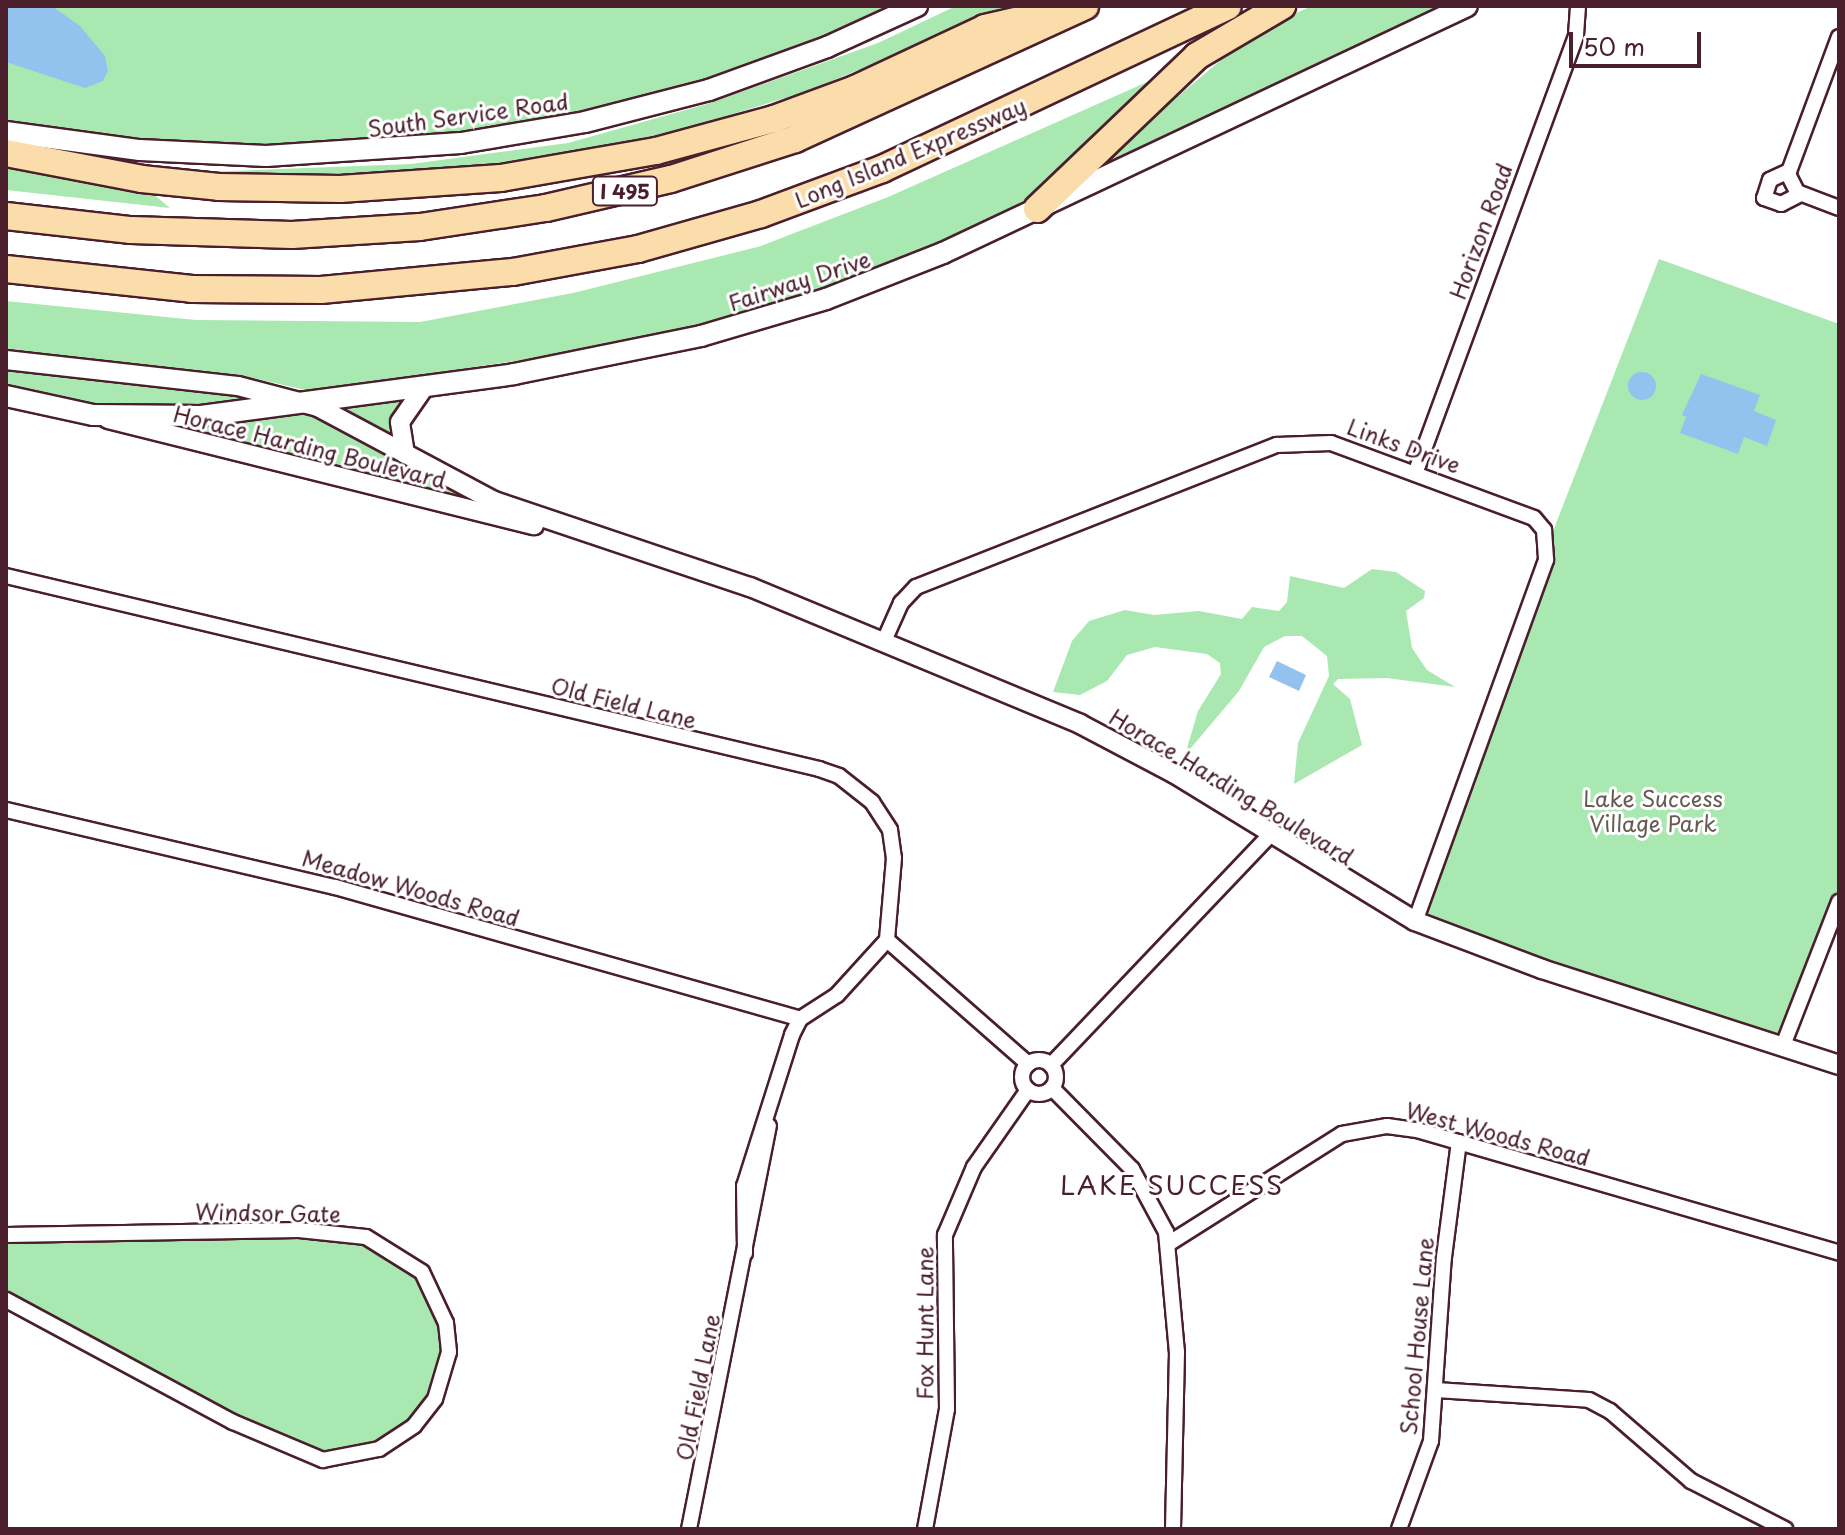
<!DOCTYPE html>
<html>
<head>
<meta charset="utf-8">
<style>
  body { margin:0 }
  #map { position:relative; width:1845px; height:1535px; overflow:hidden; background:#fff; font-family:"Playpen Sans",sans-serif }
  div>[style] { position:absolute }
  .green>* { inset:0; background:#a9e8b0 }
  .water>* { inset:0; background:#94c2ee }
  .round { border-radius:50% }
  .roads { filter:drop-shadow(2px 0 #4a1f2b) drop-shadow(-2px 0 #4a1f2b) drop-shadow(0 2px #4a1f2b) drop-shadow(0 -2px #4a1f2b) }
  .minor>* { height:14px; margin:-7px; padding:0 7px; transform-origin:7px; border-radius:7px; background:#fff }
  .minor>.ring { margin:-7px; padding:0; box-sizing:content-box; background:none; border:14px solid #fff; border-radius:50% }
  .tertiary>* { height:18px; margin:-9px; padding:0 9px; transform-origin:9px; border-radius:9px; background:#fff }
  .secondary>* { height:20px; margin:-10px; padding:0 10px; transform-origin:10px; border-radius:10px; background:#fff }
  .motorway>* { height:26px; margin:-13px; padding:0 13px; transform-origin:13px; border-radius:13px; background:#fbddab }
  span { translate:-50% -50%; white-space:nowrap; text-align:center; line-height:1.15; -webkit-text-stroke:6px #fff; paint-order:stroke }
  .shield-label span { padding:2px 6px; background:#fff; border:2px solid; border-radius:6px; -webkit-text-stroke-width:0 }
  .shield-label { font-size:20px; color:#4a1f2b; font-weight:700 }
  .street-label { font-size:22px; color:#4a1f2b }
  .park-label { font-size:22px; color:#665b53 }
  .quarter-label { font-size:26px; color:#4a1f2b; letter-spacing:2px }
  .frame { position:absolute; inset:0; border:8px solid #4a1f2b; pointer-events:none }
  .scale { position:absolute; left:1569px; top:32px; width:132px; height:36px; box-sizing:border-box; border:4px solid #4a1f2b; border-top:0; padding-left:10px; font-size:24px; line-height:28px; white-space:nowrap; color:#4a1f2b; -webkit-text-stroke:6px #fff; paint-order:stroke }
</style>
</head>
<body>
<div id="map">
  <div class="green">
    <div style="clip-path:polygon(6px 6px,905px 6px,771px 63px,537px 128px,248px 151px,6px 127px)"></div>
    <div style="clip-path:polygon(956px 6px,1015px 6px,860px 77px,858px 70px,808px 91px,690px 127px,582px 153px,496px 168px,383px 177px,204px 172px,411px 164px,568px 143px,707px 104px,878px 43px)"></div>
    <div style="clip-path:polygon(1312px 6px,1438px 6px,1110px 163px,1111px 153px,1254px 32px)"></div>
    <div style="clip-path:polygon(1156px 78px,1066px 169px,1001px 217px,802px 298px,630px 344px,310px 391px,240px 375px,6px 350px,6px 301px,196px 320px,420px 322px,573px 293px,761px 246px,888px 197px)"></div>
    <div style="clip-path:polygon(6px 162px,147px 189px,170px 208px,6px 190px)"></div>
    <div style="clip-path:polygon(1659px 259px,1839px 324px,1839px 902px,1781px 1049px,1415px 921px,1548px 544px)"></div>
    <div style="clip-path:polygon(6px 360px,303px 402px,425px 386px,410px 403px,405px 454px,603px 540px,6px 396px)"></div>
    <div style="clip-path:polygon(1372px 569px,1396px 572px,1425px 591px,1424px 598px,1406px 611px,1412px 648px,1427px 670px,1455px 687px,1387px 678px,1338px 679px,1333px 684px,1350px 699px,1362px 745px,1294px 784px,1298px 743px,1329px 676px,1327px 656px,1302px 636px,1285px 636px,1264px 647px,1239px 691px,1185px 755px,1198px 711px,1221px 674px,1220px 663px,1207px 654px,1155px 647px,1127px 655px,1107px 681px,1080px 695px,1053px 692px,1072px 641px,1089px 621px,1125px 610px,1154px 615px,1199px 611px,1242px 619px,1252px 607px,1279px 611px,1287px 602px,1290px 576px,1344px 588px)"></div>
    <div style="clip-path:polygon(6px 1235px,366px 1237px,410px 1260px,446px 1323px,443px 1379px,394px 1441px,323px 1460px,6px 1300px)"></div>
  </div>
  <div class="water">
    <div style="clip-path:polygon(6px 6px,52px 6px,80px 26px,105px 56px,108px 71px,103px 81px,85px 88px,6px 62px)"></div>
    <div class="round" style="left:1628px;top:372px;width:28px;height:28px"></div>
    <div style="clip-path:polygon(1701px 374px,1760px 395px,1754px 411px,1776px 420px,1767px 446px,1744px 437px,1738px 454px,1680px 433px,1686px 417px,1682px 415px)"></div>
    <div style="clip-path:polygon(1277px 661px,1306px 675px,1299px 691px,1269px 677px)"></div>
  </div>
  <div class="roads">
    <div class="minor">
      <div style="left:1839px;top:37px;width:146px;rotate:110.4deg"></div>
      <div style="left:1788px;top:174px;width:20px;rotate:63deg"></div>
      <div style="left:1797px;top:192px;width:45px;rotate:20.9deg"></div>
      <div style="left:1789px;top:171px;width:21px;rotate:155deg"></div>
      <div style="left:1770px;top:180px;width:19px;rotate:108deg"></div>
      <div style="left:1764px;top:198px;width:18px;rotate:19deg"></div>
      <div style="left:1781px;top:204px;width:22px;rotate:-27deg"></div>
      <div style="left:1416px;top:471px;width:464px;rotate:-69.8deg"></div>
      <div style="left:1576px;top:35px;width:29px;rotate:-86deg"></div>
      <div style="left:6px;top:576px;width:836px;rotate:13.35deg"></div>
      <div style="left:819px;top:769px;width:21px;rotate:19deg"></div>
      <div style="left:839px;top:776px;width:42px;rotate:38.2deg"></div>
      <div style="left:872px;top:802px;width:33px;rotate:57deg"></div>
      <div style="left:890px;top:830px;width:28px;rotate:82deg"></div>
      <div style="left:894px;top:858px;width:82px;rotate:94.9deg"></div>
      <div style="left:887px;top:940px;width:74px;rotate:132.3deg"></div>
      <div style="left:837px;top:995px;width:44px;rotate:147deg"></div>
      <div style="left:800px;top:1019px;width:18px;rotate:117deg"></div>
      <div style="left:792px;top:1035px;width:158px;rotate:107.6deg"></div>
      <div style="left:744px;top:1186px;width:67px;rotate:89.1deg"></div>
      <div style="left:884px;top:641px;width:42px;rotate:-65.9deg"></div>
      <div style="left:901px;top:603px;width:22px;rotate:-47deg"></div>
      <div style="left:916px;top:587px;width:388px;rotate:-21.5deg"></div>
      <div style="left:1277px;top:445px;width:54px;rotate:-2.1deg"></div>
      <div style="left:1331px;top:443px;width:216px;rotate:20.3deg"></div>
      <div style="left:1534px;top:518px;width:16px;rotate:50deg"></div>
      <div style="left:1544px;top:530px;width:30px;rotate:86deg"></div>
      <div style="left:1546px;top:560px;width:384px;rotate:109.9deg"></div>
      <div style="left:6px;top:810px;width:338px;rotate:13.2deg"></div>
      <div style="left:335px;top:887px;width:483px;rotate:15.8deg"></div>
      <div style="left:887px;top:940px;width:188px;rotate:41.3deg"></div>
      <div style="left:1782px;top:1048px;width:157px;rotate:-68.7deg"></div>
      <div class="ring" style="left:1022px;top:1060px;width:20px;height:20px"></div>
      <div style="left:1051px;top:1065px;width:318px;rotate:-46.4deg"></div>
      <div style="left:1052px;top:1088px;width:114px;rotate:45.4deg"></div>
      <div style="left:1132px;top:1169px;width:72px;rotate:61.6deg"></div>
      <div style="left:1166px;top:1232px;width:121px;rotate:84.8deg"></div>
      <div style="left:1177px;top:1352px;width:177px;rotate:91.3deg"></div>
      <div style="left:6px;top:1235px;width:293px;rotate:-1deg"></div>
      <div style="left:299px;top:1230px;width:67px;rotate:6deg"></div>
      <div style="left:366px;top:1237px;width:66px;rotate:32deg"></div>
      <div style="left:422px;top:1272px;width:56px;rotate:64.8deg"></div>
      <div style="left:446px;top:1323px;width:29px;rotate:84deg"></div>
      <div style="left:449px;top:1352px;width:49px;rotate:106.6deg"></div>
      <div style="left:435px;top:1399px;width:34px;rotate:128deg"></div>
      <div style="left:414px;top:1426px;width:42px;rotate:146.7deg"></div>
      <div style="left:379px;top:1449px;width:57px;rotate:168.9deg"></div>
      <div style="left:323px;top:1460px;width:98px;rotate:-157.1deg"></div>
      <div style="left:233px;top:1422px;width:258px;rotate:-151.7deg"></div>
      <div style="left:1168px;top:1244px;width:206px;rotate:-32.3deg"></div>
      <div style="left:1342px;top:1134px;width:46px;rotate:-10.1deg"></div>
      <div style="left:1387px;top:1126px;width:30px;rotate:8deg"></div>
      <div style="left:1417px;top:1130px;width:440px;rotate:16.2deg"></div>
      <div style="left:1436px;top:1390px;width:153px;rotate:3.7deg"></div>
      <div style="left:1589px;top:1400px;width:24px;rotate:28deg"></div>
      <div style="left:1610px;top:1411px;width:107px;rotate:40.8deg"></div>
      <div style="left:1691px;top:1481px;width:106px;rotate:27.1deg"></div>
      <div style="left:689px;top:1529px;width:411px;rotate:-78.8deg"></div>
      <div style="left:925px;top:1529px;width:122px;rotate:-79.6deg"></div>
      <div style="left:947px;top:1409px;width:174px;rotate:-90.7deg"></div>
      <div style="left:945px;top:1235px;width:74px;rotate:-66.9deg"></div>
      <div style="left:974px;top:1167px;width:94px;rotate:-55deg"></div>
      <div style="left:1399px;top:1529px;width:94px;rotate:-70deg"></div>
      <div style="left:1431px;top:1441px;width:184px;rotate:-86deg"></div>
      <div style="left:1444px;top:1257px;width:116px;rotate:-82.6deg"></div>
    </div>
    <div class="tertiary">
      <div style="left:6px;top:360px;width:233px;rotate:6.4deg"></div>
      <div style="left:238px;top:386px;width:83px;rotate:14.7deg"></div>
      <div style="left:318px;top:407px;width:200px;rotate:28.1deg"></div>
      <div style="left:494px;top:501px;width:270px;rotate:18.6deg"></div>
      <div style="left:750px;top:587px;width:357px;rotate:22.5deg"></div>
      <div style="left:1080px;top:724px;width:107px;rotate:27.8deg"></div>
      <div style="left:1175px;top:774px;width:281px;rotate:31.5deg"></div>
      <div style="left:1415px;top:921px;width:136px;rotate:20.7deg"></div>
      <div style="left:1542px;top:969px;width:312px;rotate:17.9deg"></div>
      <div style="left:108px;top:419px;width:439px;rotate:14deg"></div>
      <div style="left:405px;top:454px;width:32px;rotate:-99deg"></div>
      <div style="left:400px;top:422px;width:44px;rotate:-55.2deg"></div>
    </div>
    <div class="secondary">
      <div style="left:6px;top:132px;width:135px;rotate:7.7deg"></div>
      <div style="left:140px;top:150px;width:126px;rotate:2.7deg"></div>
      <div style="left:266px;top:156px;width:195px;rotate:-3.8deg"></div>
      <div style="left:461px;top:143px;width:126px;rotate:-9.6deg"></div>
      <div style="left:585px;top:122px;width:128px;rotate:-14.5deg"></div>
      <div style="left:709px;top:90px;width:126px;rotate:-20deg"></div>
      <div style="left:827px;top:47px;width:99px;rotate:-24.5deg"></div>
      <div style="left:6px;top:396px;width:89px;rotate:12.3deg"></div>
      <div style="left:93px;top:415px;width:108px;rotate:0.5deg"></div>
      <div style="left:201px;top:416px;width:316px;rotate:-7.6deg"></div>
      <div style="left:514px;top:374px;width:191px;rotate:-11.5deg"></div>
      <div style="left:701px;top:336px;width:130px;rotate:-16.5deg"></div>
      <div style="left:826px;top:299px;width:126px;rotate:-21.5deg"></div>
      <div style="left:943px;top:253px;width:579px;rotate:-25.24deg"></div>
    </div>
    <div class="motorway">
      <div style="left:6px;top:153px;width:138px;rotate:10.8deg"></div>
      <div style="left:142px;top:179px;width:77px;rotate:5.9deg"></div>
      <div style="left:219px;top:187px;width:121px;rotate:0.9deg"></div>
      <div style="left:340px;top:189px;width:161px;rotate:-3.9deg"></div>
      <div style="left:501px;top:178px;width:157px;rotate:-9.9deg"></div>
      <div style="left:656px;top:151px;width:122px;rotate:-15.2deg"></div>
      <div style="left:774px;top:119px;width:86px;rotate:-20.3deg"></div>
      <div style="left:855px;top:89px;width:144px;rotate:-25.1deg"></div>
      <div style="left:985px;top:28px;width:57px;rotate:-13.1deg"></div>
      <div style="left:1037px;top:209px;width:221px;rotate:-43.7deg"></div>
      <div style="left:1197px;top:56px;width:99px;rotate:-30.5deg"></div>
      <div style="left:6px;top:216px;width:126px;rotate:6.4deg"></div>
      <div style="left:131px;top:230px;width:161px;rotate:1.8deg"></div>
      <div style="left:292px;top:235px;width:128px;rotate:-3.6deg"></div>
      <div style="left:420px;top:227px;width:127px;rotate:-8.6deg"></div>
      <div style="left:546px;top:208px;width:128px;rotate:-13.1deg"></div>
      <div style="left:671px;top:179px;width:130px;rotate:-17.9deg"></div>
      <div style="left:795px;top:139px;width:319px;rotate:-24.6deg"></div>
      <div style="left:6px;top:269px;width:187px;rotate:6.1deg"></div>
      <div style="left:192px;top:289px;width:129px;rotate:0.4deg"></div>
      <div style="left:321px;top:290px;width:193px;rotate:-5.4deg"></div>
      <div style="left:513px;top:272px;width:127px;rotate:-10.4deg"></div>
      <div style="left:638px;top:249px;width:128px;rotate:-15.9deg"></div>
      <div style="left:761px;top:214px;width:129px;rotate:-20.4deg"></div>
      <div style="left:882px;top:169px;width:382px;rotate:-25.2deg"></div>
    </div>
  </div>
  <div class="shield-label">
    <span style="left:625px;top:191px">I 495</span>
  </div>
  <div class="street-label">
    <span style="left:468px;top:114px;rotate:-8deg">South Service Road</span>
    <span style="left:910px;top:152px;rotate:-23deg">Long Island Expressway</span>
    <span style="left:1480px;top:231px;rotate:-70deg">Horizon Road</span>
    <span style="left:799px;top:280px;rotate:-18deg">Fairway Drive</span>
    <span style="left:1404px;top:445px;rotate:20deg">Links Drive</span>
    <span style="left:310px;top:446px;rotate:14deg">Horace Harding Boulevard</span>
    <span style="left:624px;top:702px;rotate:14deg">Old Field Lane</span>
    <span style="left:1232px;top:786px;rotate:31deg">Horace Harding Boulevard</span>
    <span style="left:411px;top:887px;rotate:16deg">Meadow Woods Road</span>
    <span style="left:1498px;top:1133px;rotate:15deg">West Woods Road</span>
    <span style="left:268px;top:1212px;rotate:1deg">Windsor Gate</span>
    <span style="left:924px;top:1323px;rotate:-90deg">Fox Hunt Lane</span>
    <span style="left:1416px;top:1336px;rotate:-85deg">School House Lane</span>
    <span style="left:697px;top:1387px;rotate:-79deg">Old Field Lane</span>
  </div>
  <div class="park-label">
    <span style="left:1653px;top:810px">Lake Success<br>Village Park</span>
  </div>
  <div class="quarter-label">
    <span style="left:1172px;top:1185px">LAKE SUCCESS</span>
  </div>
  <div class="frame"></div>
  <div class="scale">50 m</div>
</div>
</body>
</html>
